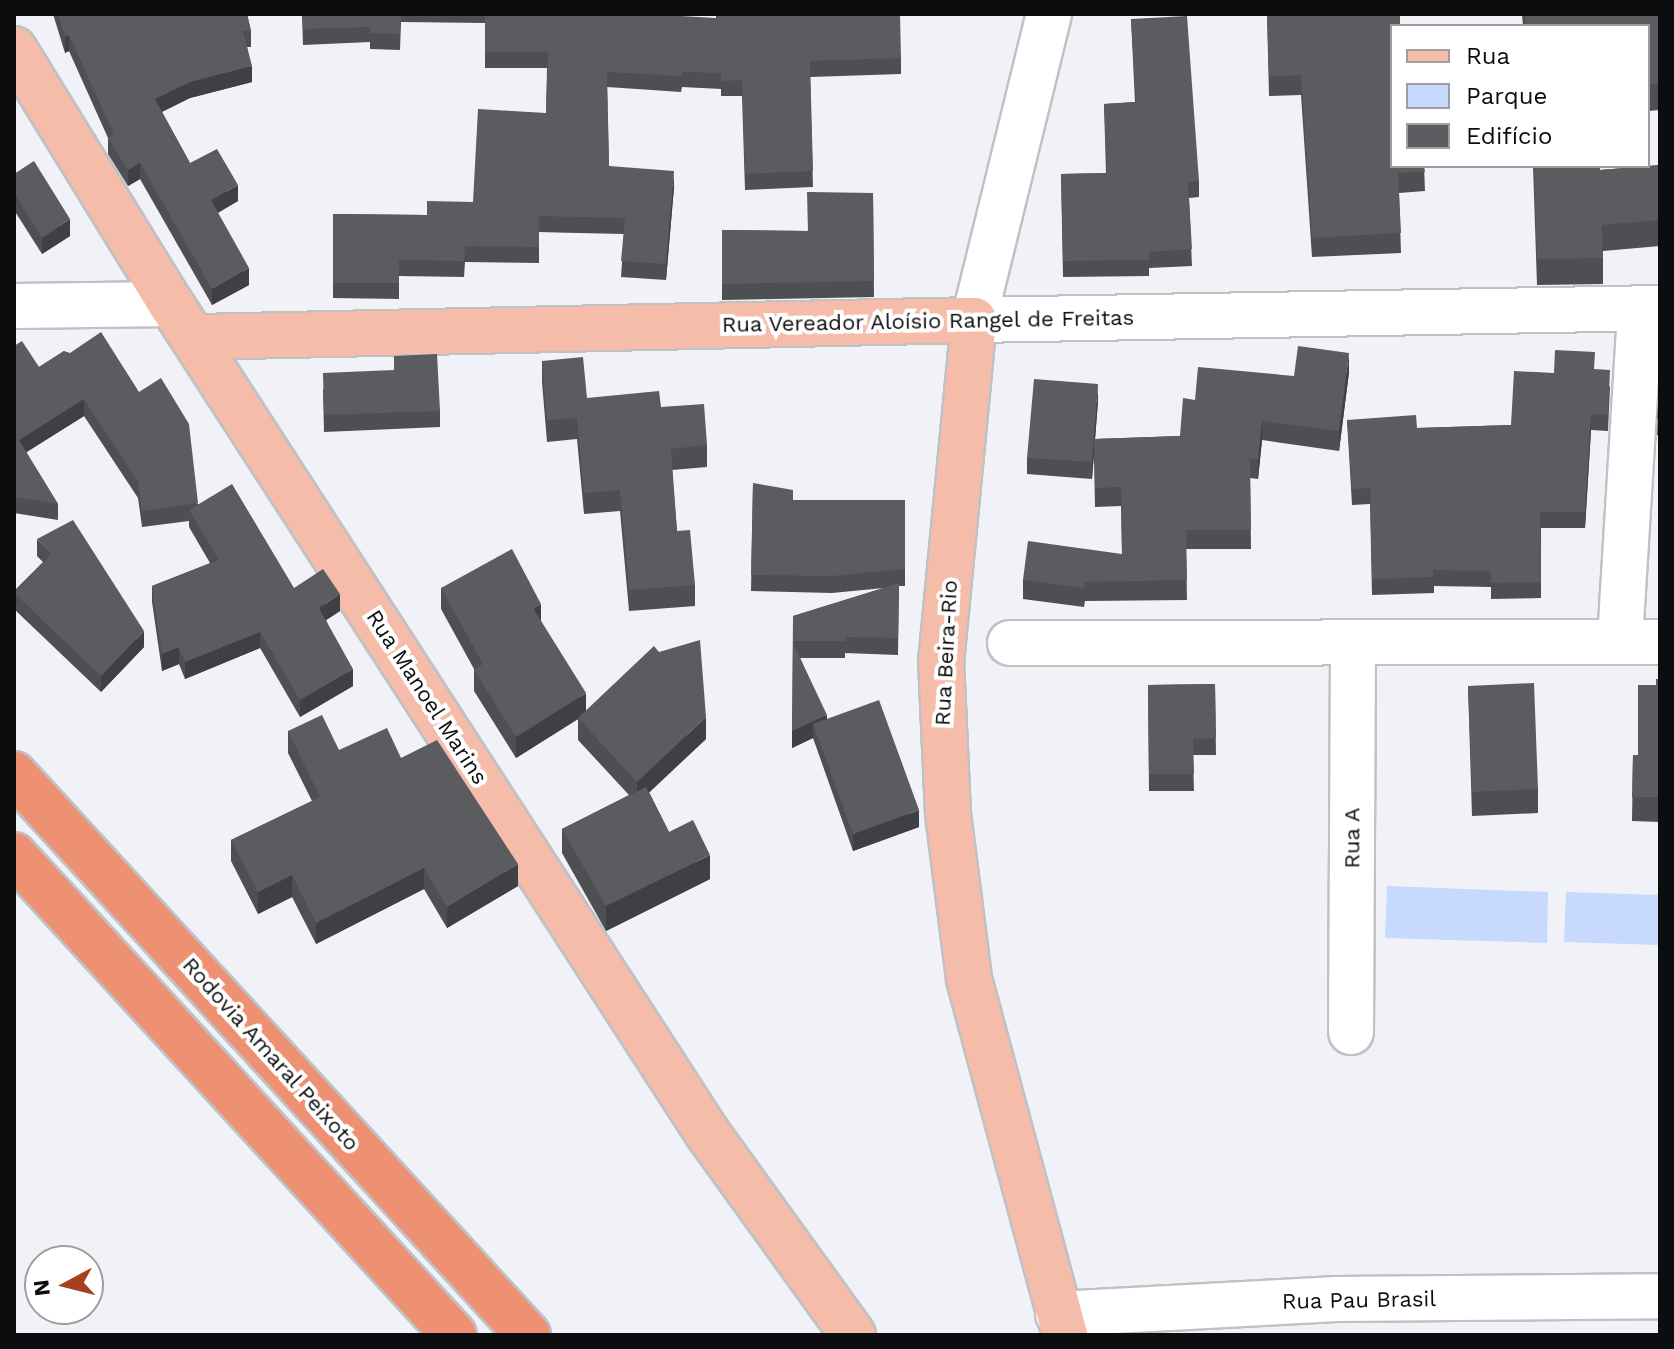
<!DOCTYPE html>
<html>
<head>
<meta charset="utf-8">
<style>
  body { margin:0 }
  #map { position:relative; width:1674px; height:1349px; overflow:hidden; background:#f0f2f7; font-family:"Work Sans",sans-serif }
  div>[style] { position:absolute }
  .green>* { inset:0; background:#c8d9fe }
  .roads { filter:drop-shadow(2px 0 #bfc1c5) drop-shadow(-2px 0 #bfc1c5) drop-shadow(0 2px #bfc1c5) drop-shadow(0 -2px #bfc1c5) }
  .minor>* { height:44px; margin:-22px; padding:0 22px; transform-origin:22px; border-radius:22px; background:#fff }
  .major>* { height:44px; margin:-22px; padding:0 22px; transform-origin:22px; border-radius:22px; background:#f5bcaa }
  .highway>* { height:44px; margin:-22px; padding:0 22px; transform-origin:22px; border-radius:22px; background:#ee9072 }
  .wall>* { inset:0; background:#4d4f53 }
  .shaded-wall>* { inset:0; background:#3f4043 }
  .building>* { inset:0; background:#5a5c60 }
  span { translate:-50% -50%; white-space:nowrap; text-align:center; line-height:1.15; -webkit-text-stroke:8px #fff; paint-order:stroke }
  .street-label { font-size:22px; color:#0c0d0e }
  .frame { position:absolute; inset:0; border:16px solid #0c0d0e; pointer-events:none }
  .legend { position:absolute; left:1390px; top:24px; width:260px; height:144px; box-sizing:border-box; background:#fff; border:2px solid #9e9e9f; margin:0; padding:10px 14px; list-style:none; font-size:24px; color:#0c0d0e }
  .legend li { display:flex; align-items:center; gap:16px; height:40px }
  .legend b { width:40px; border:2px solid #9e9e9f }
  .north { position:absolute; left:24px; top:1245px; width:80px; height:80px; box-sizing:border-box; background:#fff; border:2px solid #9e9e9f; border-radius:50%; rotate:263deg; font-size:22px; font-weight:700; line-height:32px; text-align:center; color:#0c0d0e }
  .north::after { content:''; display:block; margin:auto; width:28px; height:36px; background:#a7401d; clip-path:polygon(50% 0,100% 100%,50% 72%,0 100%) }
</style>
</head>
<body>
<div id="map">
  <div class="green">
    <div style="clip-path:polygon(1387px 886px,1548px 892px,1547px 943px,1385px 938px)"></div>
    <div style="clip-path:polygon(1566px 892px,1660px 895px,1660px 945px,1564px 942px)"></div>
  </div>
  <div class="roads">
    <div class="minor">
      <div style="left:1049px;top:14px;width:315px;rotate:103.8deg"></div>
      <div style="left:974px;top:320px;width:686px;rotate:-1deg"></div>
      <div style="left:14px;top:306px;width:157px;rotate:-0.7deg"></div>
      <div style="left:1620px;top:640px;width:332px;rotate:-86.5deg"></div>
      <div style="left:1010px;top:643px;width:650px;rotate:-0.09deg"></div>
      <div style="left:1351px;top:1032px;width:389px;rotate:-89.7deg"></div>
      <div style="left:1058px;top:1314px;width:279px;rotate:-3.1deg"></div>
      <div style="left:1337px;top:1299px;width:323px;rotate:-0.5deg"></div>
    </div>
    <div class="major">
      <div style="left:14px;top:49px;width:299px;rotate:58.4deg"></div>
      <div style="left:171px;top:304px;width:989px;rotate:57.1deg"></div>
      <div style="left:708px;top:1134px;width:248px;rotate:54.2deg"></div>
      <div style="left:195px;top:337px;width:779px;rotate:-1.25deg"></div>
      <div style="left:974px;top:320px;width:342px;rotate:95.5deg"></div>
      <div style="left:941px;top:660px;width:154px;rotate:87.4deg"></div>
      <div style="left:948px;top:814px;width:166px;rotate:82.7deg"></div>
      <div style="left:969px;top:979px;width:369px;rotate:74.9deg"></div>
    </div>
    <div class="highway">
      <div style="left:14px;top:774px;width:761px;rotate:47.5deg"></div>
      <div style="left:14px;top:855px;width:651px;rotate:47.49deg"></div>
    </div>
  </div>
  <div class="wall">
    <div style="clip-path:polygon(53px 14px,247px 14px,251px 31px,251px 47px,247px 47px,252px 82px,190px 98px,162px 112px,190px 163px,238px 201px,218px 213px,249px 285px,212px 305px,140px 179px,128px 186px,108px 154px,108px 138px,69px 51px,65px 53px)"></div>
    <div style="clip-path:polygon(302px 14px,645px 14px,901px 58px,901px 74px,810px 77px,813px 187px,745px 190px,742px 96px,721px 96px,721px 89px,682px 87px,681px 92px,607px 87px,609px 166px,674px 187px,666px 280px,621px 277px,624px 234px,539px 232px,539px 263px,465px 262px,464px 277px,399px 276px,399px 299px,333px 298px,333px 214px,427px 215px,473px 202px,546px 113px,547px 68px,485px 68px,485px 23px,401px 22px,400px 50px,370px 49px,370px 42px,303px 45px)"></div>
    <div style="clip-path:polygon(1267px 14px,1400px 14px,1392px 26px,1392px 166px,1424px 166px,1425px 191px,1399px 193px,1401px 253px,1312px 257px,1301px 95px,1269px 96px)"></div>
    <div style="clip-path:polygon(1522px 14px,1660px 14px,1660px 110px,1648px 111px,1648px 26px,1523px 26px)"></div>
    <div style="clip-path:polygon(1131px 19px,1199px 181px,1199px 197px,1189px 198px,1192px 266px,1149px 268px,1149px 276px,1063px 277px,1061px 174px,1106px 173px,1104px 104px,1135px 102px)"></div>
    <div style="clip-path:polygon(1660px 165px,1660px 246px,1603px 251px,1603px 284px,1537px 285px,1533px 166px,1599px 166px,1600px 170px)"></div>
    <div style="clip-path:polygon(14px 174px,70px 236px,42px 254px,14px 210px)"></div>
    <div style="clip-path:polygon(873px 193px,874px 297px,722px 300px,722px 230px,807px 231px)"></div>
    <div style="clip-path:polygon(14px 346px,39px 367px,64px 351px,198px 504px,294px 588px,340px 611px,326px 620px,353px 686px,300px 717px,260px 648px,185px 679px,179px 664px,162px 671px,152px 602px,152px 586px,210px 563px,189px 527px,189px 521px,142px 527px,138px 498px,84px 416px,26px 452px,58px 504px,58px 520px,14px 513px)"></div>
    <div style="clip-path:polygon(542px 361px,587px 398px,661px 407px,707px 445px,707px 467px,672px 470px,677px 531px,695px 585px,695px 606px,629px 611px,620px 511px,584px 514px,577px 439px,547px 442px,542px 382px)"></div>
    <div style="clip-path:polygon(1595px 369px,1610px 387px,1608px 431px,1591px 430px,1585px 528px,1541px 528px,1541px 598px,1491px 599px,1491px 587px,1434px 586px,1434px 593px,1372px 595px,1370px 504px,1352px 505px,1347px 420px,1417px 428px,1511px 425px,1554px 373px)"></div>
    <div style="clip-path:polygon(1349px 372px,1339px 451px,1262px 440px,1258px 479px,1250px 478px,1251px 549px,1186px 549px,1187px 600px,1085px 601px,1084px 607px,1023px 599px,1023px 580px,1122px 554px,1121px 506px,1095px 507px,1094px 454px,1092px 479px,1027px 474px,1027px 458px,1098px 401px,1095px 439px,1180px 436px,1195px 400px,1294px 376px)"></div>
    <div style="clip-path:polygon(1660px 376px,1660px 435px,1657px 435px)"></div>
    <div style="clip-path:polygon(323px 389px,440px 411px,440px 427px,324px 432px)"></div>
    <div style="clip-path:polygon(753px 483px,793px 500px,905px 500px,905px 586px,899px 586px,898px 655px,845px 653px,845px 658px,800px 658px,827px 719px,919px 827px,853px 851px,813px 738px,792px 748px,793px 616px,884px 588px,832px 593px,751px 591px)"></div>
    <div style="clip-path:polygon(37px 539px,144px 647px,101px 692px,14px 609px,14px 591px,43px 562px,37px 556px)"></div>
    <div style="clip-path:polygon(441px 588px,541px 621px,586px 710px,706px 739px,649px 792px,669px 832px,710px 879px,606px 931px,562px 853px,562px 829px,629px 795px,578px 740px,578px 719px,516px 758px,474px 691px,474px 669px,441px 609px)"></div>
    <div style="clip-path:polygon(1660px 679px,1660px 822px,1632px 821px,1633px 755px,1638px 755px,1656px 685px)"></div>
    <div style="clip-path:polygon(1215px 684px,1216px 755px,1193px 755px,1194px 791px,1149px 791px,1148px 685px)"></div>
    <div style="clip-path:polygon(1468px 686px,1538px 789px,1538px 813px,1472px 816px)"></div>
    <div style="clip-path:polygon(288px 731px,339px 750px,401px 758px,518px 886px,447px 928px,424px 889px,316px 944px,292px 897px,258px 914px,231px 861px,231px 840px,312px 801px,288px 753px)"></div>
  </div>
  <div class="shaded-wall">
    <div style="clip-path:polygon(69px 35px,69px 51px,65px 53px,65px 36px)"></div>
    <div style="clip-path:polygon(252px 66px,252px 82px,190px 98px,155px 115px,155px 99px,190px 82px)"></div>
    <div style="clip-path:polygon(140px 163px,140px 179px,128px 186px,128px 170px)"></div>
    <div style="clip-path:polygon(674px 171px,674px 187px,666px 280px,666px 264px)"></div>
    <div style="clip-path:polygon(238px 185px,238px 201px,211px 216px,211px 200px)"></div>
    <div style="clip-path:polygon(70px 219px,70px 236px,42px 254px,42px 238px)"></div>
    <div style="clip-path:polygon(249px 268px,249px 285px,212px 305px,212px 289px)"></div>
    <div style="clip-path:polygon(1349px 353px,1349px 372px,1339px 451px,1339px 431px)"></div>
    <div style="clip-path:polygon(1098px 384px,1098px 401px,1092px 479px,1092px 462px)"></div>
    <div style="clip-path:polygon(84px 399px,84px 416px,19px 457px,19px 440px)"></div>
    <div style="clip-path:polygon(1591px 414px,1591px 430px,1585px 528px,1585px 512px)"></div>
    <div style="clip-path:polygon(1262px 421px,1262px 440px,1258px 479px,1258px 460px)"></div>
    <div style="clip-path:polygon(340px 594px,340px 611px,319px 625px,319px 608px)"></div>
    <div style="clip-path:polygon(541px 604px,541px 625px,533px 608px)"></div>
    <div style="clip-path:polygon(144px 631px,144px 647px,101px 692px,101px 676px)"></div>
    <div style="clip-path:polygon(260px 632px,260px 648px,185px 679px,185px 662px)"></div>
    <div style="clip-path:polygon(179px 647px,179px 664px,162px 671px,162px 654px)"></div>
    <div style="clip-path:polygon(353px 669px,353px 686px,300px 717px,300px 700px)"></div>
    <div style="clip-path:polygon(586px 693px,586px 714px,516px 758px,516px 737px)"></div>
    <div style="clip-path:polygon(827px 715px,827px 732px,813px 724px,813px 738px,792px 748px,792px 731px)"></div>
    <div style="clip-path:polygon(706px 717px,706px 739px,637px 804px,637px 782px)"></div>
    <div style="clip-path:polygon(919px 810px,919px 827px,853px 851px,853px 834px)"></div>
    <div style="clip-path:polygon(710px 855px,710px 879px,606px 931px,606px 906px)"></div>
    <div style="clip-path:polygon(518px 864px,518px 886px,447px 928px,447px 907px)"></div>
    <div style="clip-path:polygon(424px 868px,424px 889px,316px 944px,316px 923px)"></div>
    <div style="clip-path:polygon(292px 875px,292px 897px,258px 914px,258px 892px)"></div>
  </div>
  <div class="building">
    <div style="clip-path:polygon(58px 14px,247px 14px,251px 31px,243px 31px,252px 66px,190px 82px,155px 99px,190px 163px,217px 149px,238px 185px,211px 200px,249px 268px,212px 289px,140px 163px,128px 170px,108px 138px,114px 134px,69px 35px,65px 36px)"></div>
    <div style="clip-path:polygon(302px 14px,401px 14px,400px 34px,370px 33px,370px 27px,303px 29px)"></div>
    <div style="clip-path:polygon(485px 14px,645px 14px,716px 18px,716px 14px,900px 14px,901px 58px,810px 61px,813px 171px,745px 174px,742px 80px,721px 81px,721px 73px,682px 72px,681px 76px,607px 72px,609px 166px,674px 171px,666px 264px,621px 261px,625px 218px,539px 216px,539px 247px,465px 246px,464px 261px,399px 260px,399px 283px,333px 283px,333px 214px,427px 215px,427px 201px,473px 202px,478px 109px,546px 113px,548px 52px,485px 52px)"></div>
    <div style="clip-path:polygon(1267px 14px,1400px 14px,1400px 26px,1392px 26px,1392px 166px,1424px 166px,1425px 172px,1398px 173px,1401px 233px,1312px 238px,1301px 75px,1269px 76px)"></div>
    <div style="clip-path:polygon(1525px 14px,1660px 14px,1660px 84px,1648px 85px,1648px 26px,1526px 26px)"></div>
    <div style="clip-path:polygon(1187px 16px,1199px 181px,1188px 182px,1192px 249px,1149px 252px,1149px 260px,1063px 261px,1061px 174px,1107px 173px,1104px 104px,1136px 102px,1131px 19px)"></div>
    <div style="clip-path:polygon(34px 161px,70px 219px,42px 238px,14px 193px,14px 174px)"></div>
    <div style="clip-path:polygon(1660px 165px,1660px 220px,1602px 225px,1603px 258px,1537px 259px,1534px 166px,1599px 166px,1600px 170px)"></div>
    <div style="clip-path:polygon(807px 192px,873px 193px,874px 281px,722px 284px,722px 230px,808px 231px)"></div>
    <div style="clip-path:polygon(101px 332px,139px 392px,161px 378px,189px 424px,198px 503px,142px 511px,138px 482px,84px 399px,19px 440px,58px 504px,14px 497px,14px 346px,22px 341px,39px 367px,64px 351px,70px 353px)"></div>
    <div style="clip-path:polygon(1298px 346px,1349px 353px,1339px 431px,1262px 421px,1258px 460px,1250px 459px,1251px 530px,1186px 530px,1187px 580px,1085px 582px,1084px 588px,1023px 580px,1028px 541px,1122px 554px,1121px 487px,1095px 488px,1094px 439px,1180px 436px,1183px 398px,1195px 400px,1198px 367px,1294px 376px)"></div>
    <div style="clip-path:polygon(1555px 350px,1595px 352px,1594px 369px,1610px 370px,1608px 415px,1591px 414px,1585px 512px,1540px 512px,1541px 582px,1491px 583px,1491px 571px,1433px 570px,1434px 577px,1372px 579px,1370px 488px,1352px 489px,1347px 420px,1416px 415px,1417px 428px,1511px 425px,1514px 371px,1554px 373px)"></div>
    <div style="clip-path:polygon(437px 354px,440px 411px,324px 415px,323px 373px,394px 370px,394px 356px)"></div>
    <div style="clip-path:polygon(583px 357px,587px 398px,659px 391px,661px 407px,704px 404px,707px 445px,671px 449px,677px 531px,690px 530px,695px 585px,629px 590px,620px 490px,584px 493px,577px 418px,547px 420px,542px 361px)"></div>
    <div style="clip-path:polygon(1660px 376px,1660px 419px,1657px 419px)"></div>
    <div style="clip-path:polygon(1034px 379px,1098px 384px,1092px 462px,1027px 458px)"></div>
    <div style="clip-path:polygon(753px 483px,793px 490px,793px 500px,905px 500px,905px 569px,832px 576px,751px 575px)"></div>
    <div style="clip-path:polygon(232px 484px,294px 588px,323px 569px,340px 594px,319px 608px,353px 669px,300px 700px,260px 632px,185px 662px,179px 647px,162px 654px,152px 586px,219px 560px,189px 510px)"></div>
    <div style="clip-path:polygon(73px 520px,144px 631px,101px 676px,14px 593px,51px 554px,37px 539px)"></div>
    <div style="clip-path:polygon(512px 549px,541px 604px,533px 608px,586px 693px,516px 737px,474px 670px,483px 664px,441px 588px)"></div>
    <div style="clip-path:polygon(899px 583px,898px 638px,845px 637px,845px 641px,793px 641px,793px 616px)"></div>
    <div style="clip-path:polygon(700px 640px,706px 717px,637px 782px,578px 718px,654px 646px,659px 652px)"></div>
    <div style="clip-path:polygon(793px 643px,827px 715px,792px 731px)"></div>
    <div style="clip-path:polygon(1656px 679px,1660px 679px,1660px 797px,1632px 797px,1633px 755px,1638px 755px,1638px 685px,1656px 685px)"></div>
    <div style="clip-path:polygon(1534px 683px,1538px 789px,1472px 792px,1468px 686px)"></div>
    <div style="clip-path:polygon(1215px 684px,1216px 738px,1193px 739px,1194px 774px,1149px 774px,1148px 685px)"></div>
    <div style="clip-path:polygon(879px 700px,919px 810px,853px 834px,813px 724px)"></div>
    <div style="clip-path:polygon(322px 715px,339px 750px,387px 728px,401px 758px,437px 740px,518px 864px,447px 907px,424px 868px,316px 923px,292px 875px,258px 892px,231px 840px,320px 797px,288px 731px)"></div>
    <div style="clip-path:polygon(646px 787px,669px 832px,693px 820px,710px 855px,606px 906px,562px 829px)"></div>
  </div>
  <div class="street-label">
    <span style="left:928px;top:321px;rotate:-1deg">Rua Vereador Aloísio Rangel de Freitas</span>
    <span style="left:946px;top:653px;rotate:-87deg">Rua Beira-Rio</span>
    <span style="left:427px;top:697px;rotate:57deg">Rua Manoel Marins</span>
    <span style="left:1352px;top:838px;rotate:-90deg">Rua A</span>
    <span style="left:271px;top:1054px;rotate:48deg">Rodovia Amaral Peixoto</span>
    <span style="left:1359px;top:1300px;rotate:-1deg">Rua Pau Brasil</span>
  </div>
  <div class="frame"></div>
  <ul class="legend">
  <li><b style="height:10px;background:#f5bcaa"></b>Rua</li>
  <li><b style="height:22px;background:#c8d9fe"></b>Parque</li>
  <li><b style="height:22px;background:#5a5c60"></b>Edifício</li>
  </ul>
  <div class="north">N</div>
</div>
</body>
</html>
